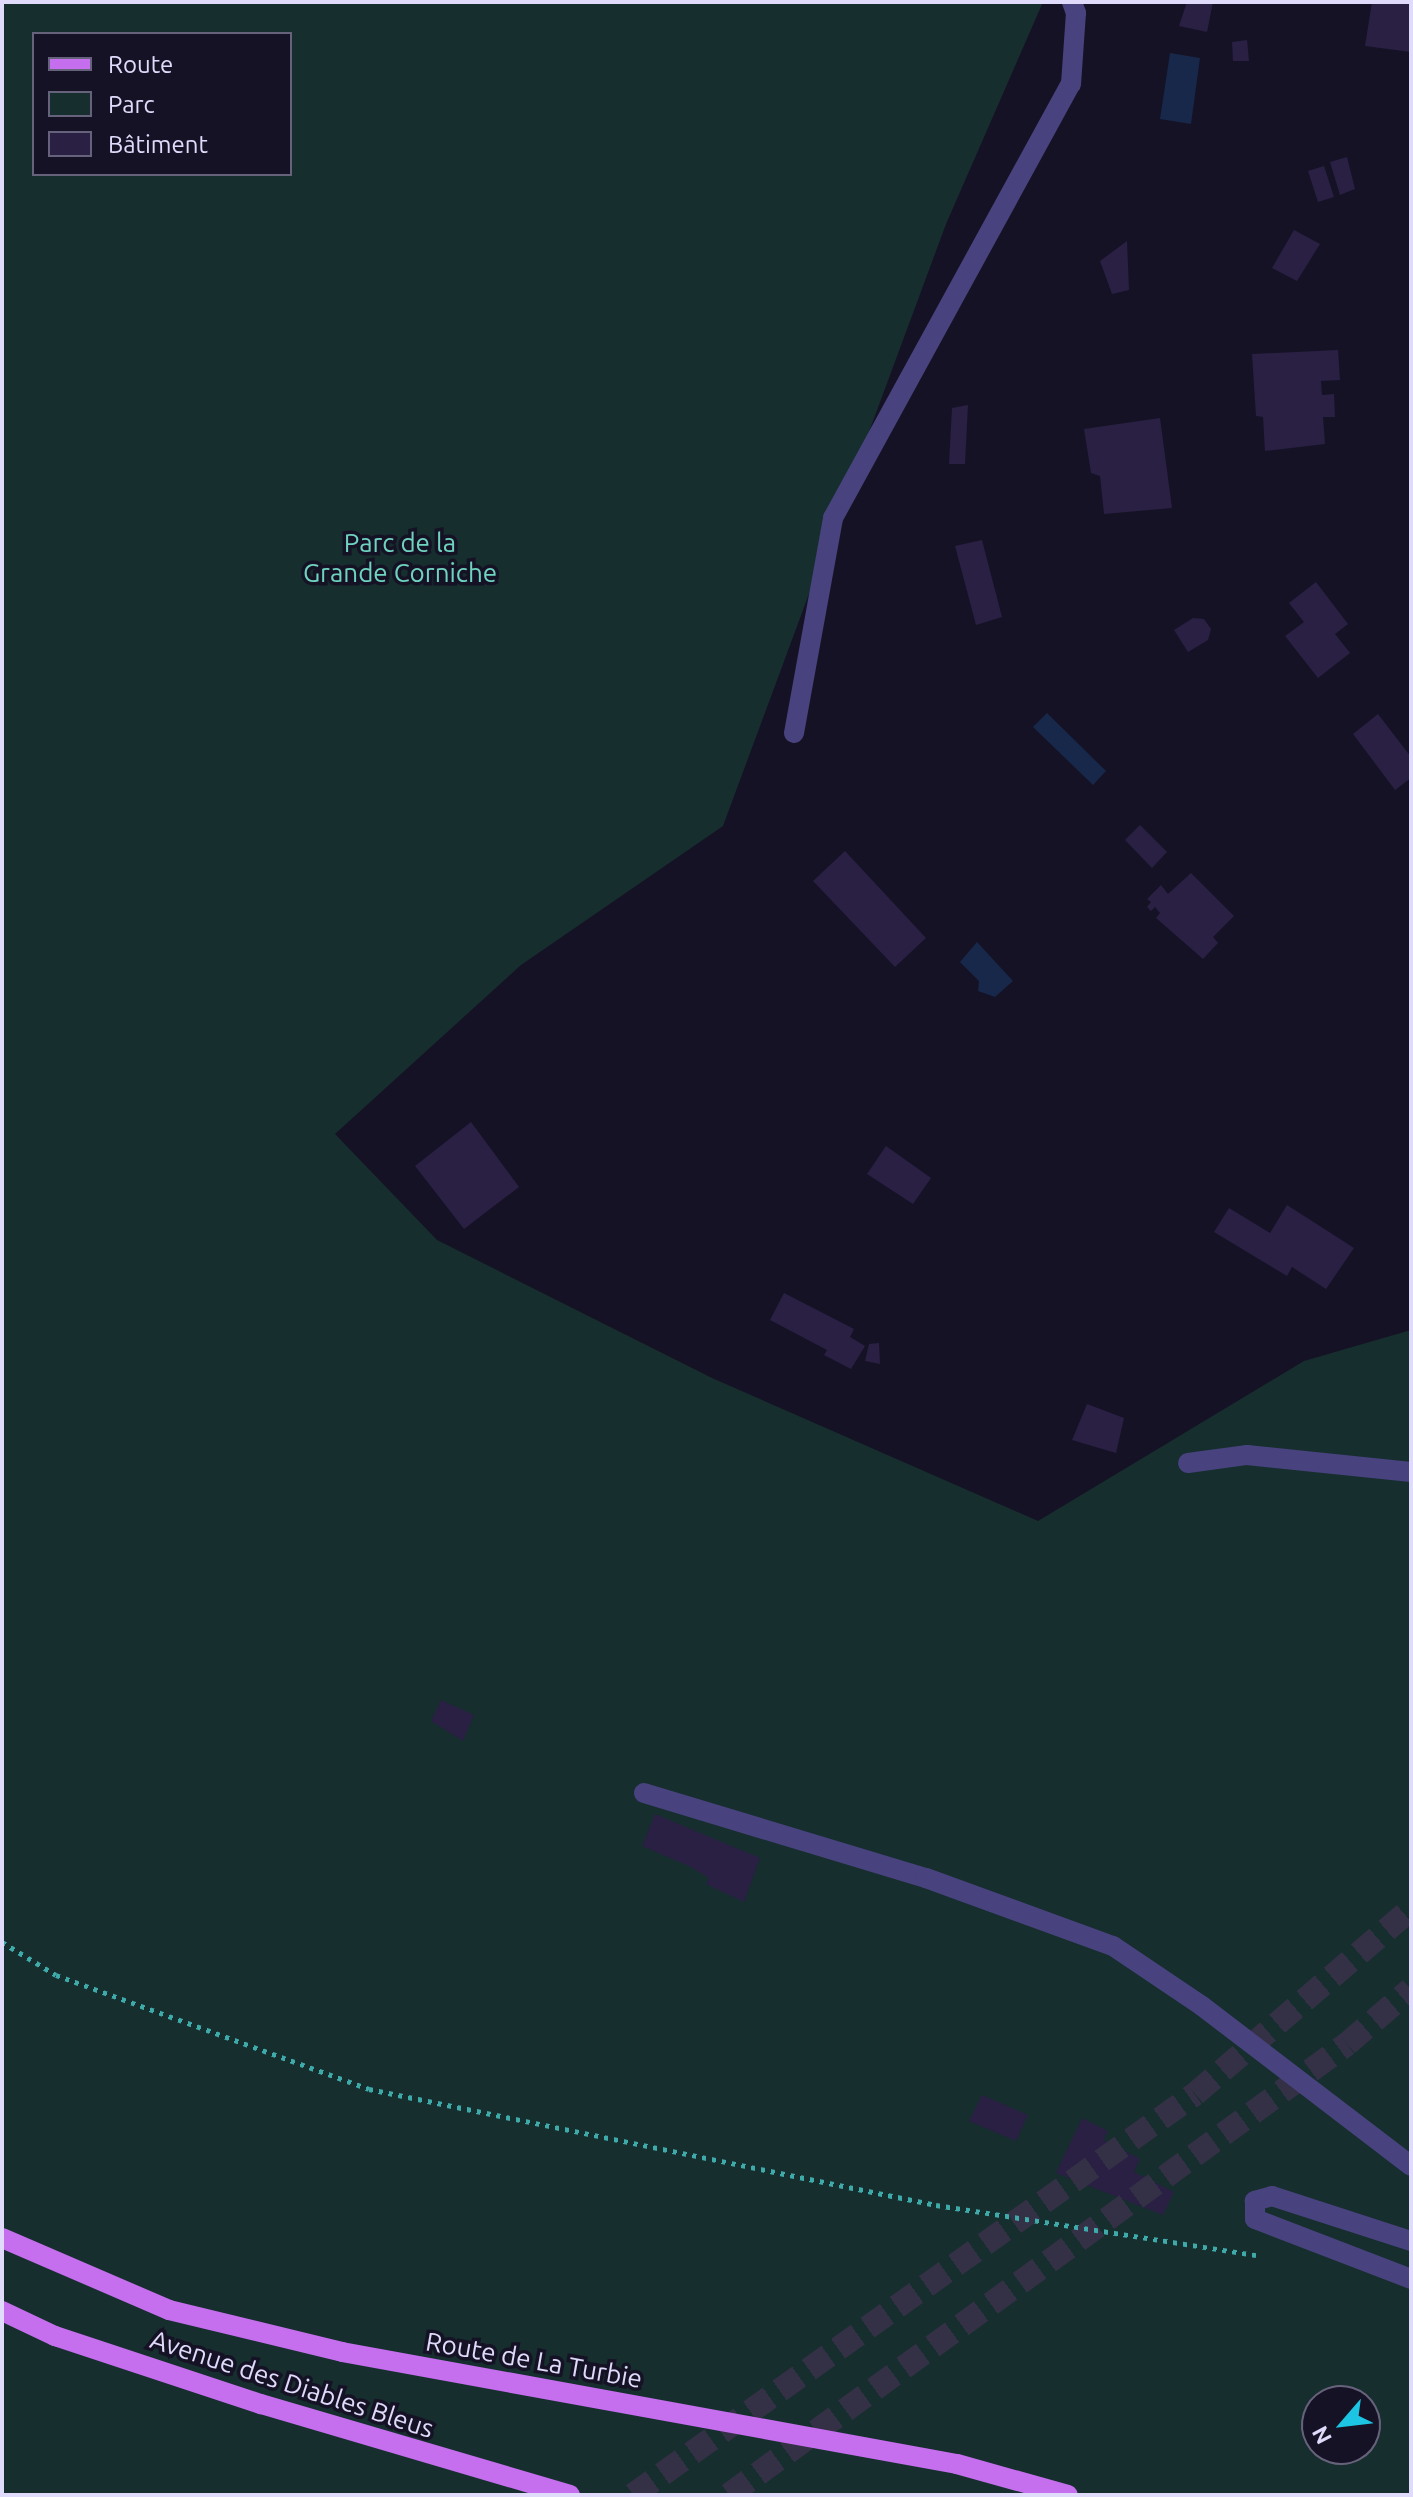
<!DOCTYPE html>
<html>
<head>
<meta charset="utf-8">
<style>
  body { margin:0 }
  #map { position:relative; width:1413px; height:2497px; overflow:hidden; background:#161225; font-family:Ubuntu,sans-serif }
  div>[style] { position:absolute }
  .green>* { inset:0; background:#162e2e }
  .water>* { inset:0; background:#17284a }
  .building>* { inset:0; background:#292044 }
  .highway-tunnel>* { height:24px; margin-top:-12px; transform-origin:0; background:repeating-linear-gradient(90deg,#343045 0 24px,transparent 0 36px) }
  .path>* { height:5px; margin-top:-2.5px; transform-origin:0; background:repeating-linear-gradient(90deg,#3eabaa 0 4px,transparent 0 10px) }
  .minor>* { height:20px; margin:-10px; padding:0 10px; transform-origin:10px; border-radius:10px; background:#48437e }
  .major>* { height:20px; margin:-10px; padding:0 10px; transform-origin:10px; border-radius:10px; background:#c56eee }
  span { translate:-50% -50%; white-space:nowrap; text-align:center; line-height:1.15; -webkit-text-stroke:7px #161225; paint-order:stroke }
  .park-label { font-size:26px; color:#6ed3bf }
  .street-label { font-size:26px; color:#e0dafb }
  .frame { position:absolute; inset:0; border:4px solid #e0dafb; pointer-events:none }
  .legend { position:absolute; left:32px; top:32px; width:260px; height:144px; box-sizing:border-box; background:#161225; border:2px solid #67627b; margin:0; padding:10px 14px; list-style:none; font-size:24px; color:#e0dafb }
  .legend li { display:flex; align-items:center; gap:16px; height:40px }
  .legend b { width:40px; border:2px solid #67627b }
  .north { position:absolute; left:1301px; top:2385px; width:80px; height:80px; box-sizing:border-box; background:#161225; border:2px solid #67627b; border-radius:50%; rotate:242deg; font-size:22px; font-weight:700; line-height:32px; text-align:center; color:#e0dafb }
  .north::after { content:''; display:block; margin:auto; width:28px; height:36px; background:#1dc5e4; clip-path:polygon(50% 0,100% 100%,50% 72%,0 100%) }
</style>
</head>
<body>
<div id="map">
  <div class="green">
    <div style="clip-path:polygon(evenodd,2px 2px,1043px 2px,946px 224px,723px 826px,521px 965px,335px 1134px,437px 1240px,712px 1378px,1038px 1521px,1304px 1361px,1411px 1330px,1411px 2495px,2px 2495px,2px 2px,34px 34px,290px 34px,290px 174px,34px 174px,34px 34px,2px 2px,1317px 2401px,1365px 2401px,1365px 2449px,1317px 2449px,1317px 2401px)"></div>
  </div>
  <div class="water">
    <div style="clip-path:polygon(1170px 53px,1200px 58px,1191px 124px,1160px 119px)"></div>
    <div style="clip-path:polygon(1047px 713px,1106px 771px,1093px 785px,1033px 727px)"></div>
    <div style="clip-path:polygon(977px 942px,1013px 981px,995px 997px,978px 991px,979px 981px,960px 962px)"></div>
  </div>
  <div class="building">
    <div style="clip-path:polygon(1187px 2px,1213px 2px,1207px 32px,1179px 26px)"></div>
    <div style="clip-path:polygon(1372px 2px,1411px 2px,1411px 52px,1365px 46px)"></div>
    <div style="clip-path:polygon(1247px 40px,1249px 61px,1233px 61px,1232px 42px)"></div>
    <div style="clip-path:polygon(1347px 157px,1355px 189px,1340px 195px,1330px 162px)"></div>
    <div style="clip-path:polygon(1324px 166px,1334px 197px,1318px 202px,1308px 171px)"></div>
    <div style="clip-path:polygon(1294px 230px,1320px 244px,1297px 281px,1272px 268px)"></div>
    <div style="clip-path:polygon(1127px 241px,1129px 290px,1112px 294px,1100px 261px)"></div>
    <div style="clip-path:polygon(1338px 350px,1340px 380px,1321px 381px,1322px 395px,1334px 394px,1335px 417px,1323px 417px,1325px 444px,1265px 451px,1263px 417px,1256px 416px,1252px 354px)"></div>
    <div style="clip-path:polygon(968px 405px,965px 464px,949px 464px,952px 408px)"></div>
    <div style="clip-path:polygon(1160px 418px,1172px 508px,1104px 514px,1100px 476px,1091px 473px,1084px 429px)"></div>
    <div style="clip-path:polygon(982px 540px,1002px 617px,976px 625px,955px 546px)"></div>
    <div style="clip-path:polygon(1316px 582px,1348px 624px,1335px 634px,1350px 653px,1318px 678px,1285px 636px,1304px 622px,1289px 603px)"></div>
    <div style="clip-path:polygon(1193px 618px,1204px 619px,1211px 629px,1208px 640px,1188px 652px,1174px 630px)"></div>
    <div style="clip-path:polygon(1378px 714px,1411px 757px,1411px 778px,1395px 790px,1353px 734px)"></div>
    <div style="clip-path:polygon(1140px 825px,1167px 852px,1152px 868px,1125px 840px)"></div>
    <div style="clip-path:polygon(845px 851px,926px 938px,895px 967px,813px 881px)"></div>
    <div style="clip-path:polygon(1191px 873px,1234px 916px,1213px 937px,1218px 943px,1203px 959px,1156px 918px,1160px 913px,1155px 907px,1151px 911px,1147px 907px,1151px 902px,1147px 899px,1161px 885px,1168px 894px)"></div>
    <div style="clip-path:polygon(471px 1122px,519px 1187px,464px 1229px,415px 1166px)"></div>
    <div style="clip-path:polygon(886px 1146px,931px 1178px,913px 1204px,867px 1174px)"></div>
    <div style="clip-path:polygon(1287px 1205px,1354px 1248px,1326px 1289px,1292px 1267px,1287px 1276px,1214px 1232px,1229px 1208px,1270px 1233px)"></div>
    <div style="clip-path:polygon(784px 1293px,854px 1329px,850px 1337px,865px 1346px,851px 1369px,824px 1355px,827px 1350px,770px 1320px)"></div>
    <div style="clip-path:polygon(879px 1343px,880px 1364px,865px 1361px,869px 1344px)"></div>
    <div style="clip-path:polygon(1087px 1404px,1124px 1418px,1116px 1453px,1072px 1440px)"></div>
    <div style="clip-path:polygon(441px 1700px,474px 1715px,463px 1741px,431px 1721px)"></div>
    <div style="clip-path:polygon(655px 1814px,760px 1858px,744px 1902px,706px 1884px,709px 1878px,689px 1866px,642px 1846px)"></div>
    <div style="clip-path:polygon(982px 2095px,1028px 2115px,1016px 2141px,969px 2121px)"></div>
    <div style="clip-path:polygon(1082px 2118px,1108px 2131px,1104px 2140px,1140px 2159px,1134px 2172px,1174px 2192px,1163px 2215px,1056px 2173px)"></div>
  </div>
  <div class="highway-tunnel">
    <div style="left:633px;top:2495px;width:690px;rotate:-35.51deg"></div>
    <div style="left:1195px;top:2094px;width:284px;rotate:-40.6deg"></div>
    <div style="left:729px;top:2495px;width:765px;rotate:-36.12deg"></div>
    <div style="left:1347px;top:2044px;width:84px;rotate:-40.7deg"></div>
  </div>
  <div class="path">
    <div style="left:2px;top:1942px;width:63px;rotate:31.4deg"></div>
    <div style="left:56px;top:1975px;width:333px;rotate:20deg"></div>
    <div style="left:369px;top:2089px;width:579px;rotate:11.56deg"></div>
    <div style="left:936px;top:2205px;width:324px;rotate:8.9deg"></div>
  </div>
  <div class="minor">
    <div style="left:794px;top:733px;width:219px;rotate:-79.7deg"></div>
    <div style="left:833px;top:518px;width:495px;rotate:-61.3deg"></div>
    <div style="left:1071px;top:84px;width:71px;rotate:-86deg"></div>
    <div style="left:1076px;top:13px;width:12px;rotate:-110deg"></div>
    <div style="left:1188px;top:1463px;width:60px;rotate:-7.7deg"></div>
    <div style="left:1247px;top:1455px;width:165px;rotate:5.9deg"></div>
    <div style="left:644px;top:1793px;width:295px;rotate:16.8deg"></div>
    <div style="left:926px;top:1878px;width:199px;rotate:20deg"></div>
    <div style="left:1113px;top:1946px;width:107px;rotate:34deg"></div>
    <div style="left:1202px;top:2006px;width:263px;rotate:37.4deg"></div>
    <div style="left:1411px;top:2241px;width:146px;rotate:-162.1deg"></div>
    <div style="left:1272px;top:2196px;width:18px;rotate:164deg"></div>
    <div style="left:1255px;top:2201px;width:18px;rotate:90deg"></div>
    <div style="left:1255px;top:2219px;width:167px;rotate:21deg"></div>
  </div>
  <div class="major">
    <div style="left:2px;top:2238px;width:182px;rotate:23.3deg"></div>
    <div style="left:169px;top:2310px;width:178px;rotate:13.6deg"></div>
    <div style="left:342px;top:2352px;width:625px;rotate:10.32deg"></div>
    <div style="left:957px;top:2464px;width:115px;rotate:15.6deg"></div>
    <div style="left:2px;top:2311px;width:59px;rotate:25.3deg"></div>
    <div style="left:55px;top:2336px;width:217px;rotate:18.3deg"></div>
    <div style="left:261px;top:2404px;width:322px;rotate:16.4deg"></div>
  </div>
  <div class="park-label">
    <span style="left:400px;top:558px">Parc de la<br>Grande Corniche</span>
  </div>
  <div class="street-label">
    <span style="left:534px;top:2360px;rotate:10deg">Route de La Turbie</span>
    <span style="left:292px;top:2384px;rotate:18deg">Avenue des Diables Bleus</span>
  </div>
  <div class="frame"></div>
  <ul class="legend">
  <li><b style="height:10px;background:#c56eee"></b>Route</li>
  <li><b style="height:22px;background:#162e2e"></b>Parc</li>
  <li><b style="height:22px;background:#292044"></b>Bâtiment</li>
  </ul>
  <div class="north">N</div>
</div>
</body>
</html>
